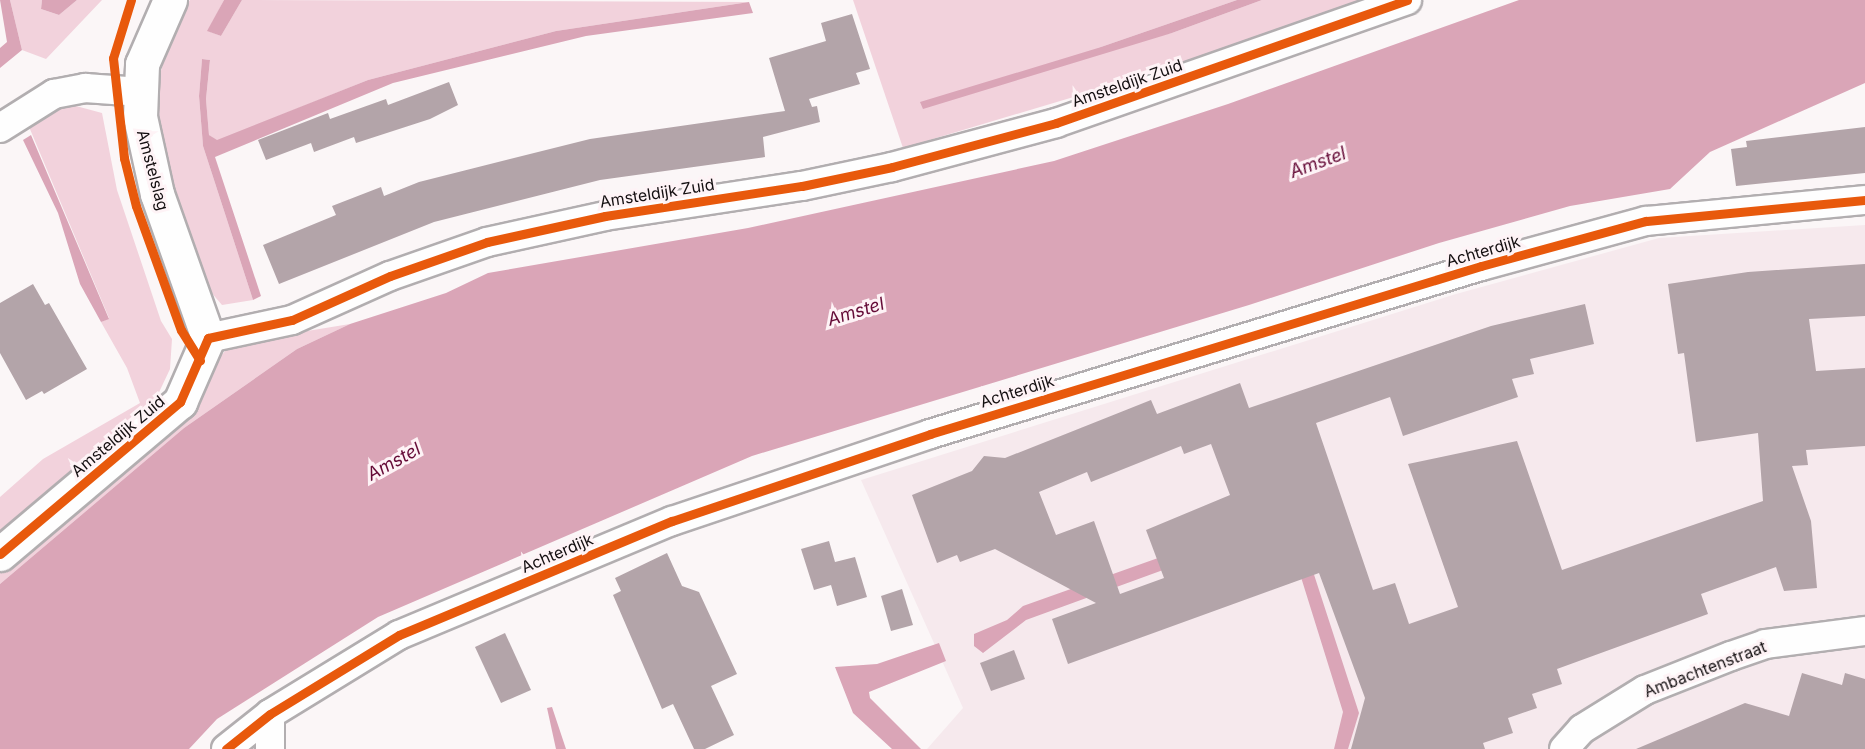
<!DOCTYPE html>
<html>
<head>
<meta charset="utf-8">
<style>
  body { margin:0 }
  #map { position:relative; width:1865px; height:749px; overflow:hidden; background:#fbf6f7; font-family:Inter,sans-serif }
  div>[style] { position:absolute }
  .built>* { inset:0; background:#f6e9ed }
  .green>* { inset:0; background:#f2d2dc }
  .water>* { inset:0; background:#daa5b7 }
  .building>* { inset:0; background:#b3a4a9 }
  .roads { filter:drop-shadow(2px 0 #b2aeb0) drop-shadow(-2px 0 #b2aeb0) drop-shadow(0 2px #b2aeb0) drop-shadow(0 -2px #b2aeb0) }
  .street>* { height:28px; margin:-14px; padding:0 14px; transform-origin:14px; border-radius:14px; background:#fefefe }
  .secondary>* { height:33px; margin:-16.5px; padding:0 16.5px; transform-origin:16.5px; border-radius:16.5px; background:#fefefe }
  .cycleway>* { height:9px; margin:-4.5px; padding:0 4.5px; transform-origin:4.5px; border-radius:4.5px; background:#e8590c }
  span { translate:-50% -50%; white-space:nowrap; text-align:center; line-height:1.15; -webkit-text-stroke:6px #fef3f6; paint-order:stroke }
  .street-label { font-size:16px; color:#140f11 }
  .water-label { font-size:18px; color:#650b37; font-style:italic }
</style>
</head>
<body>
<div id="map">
  <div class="built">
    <div style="clip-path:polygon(1865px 225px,1865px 749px,927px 749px,963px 708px,861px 480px,1456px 294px,1659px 238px)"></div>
  </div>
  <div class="green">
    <div style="clip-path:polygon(10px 0,42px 0,41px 9px,59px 15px,77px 0,102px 0,46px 59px,22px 50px)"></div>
    <div style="clip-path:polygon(190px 0,224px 0,208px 31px,221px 36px,242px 0,749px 2px,556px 31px,368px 80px,217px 141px,209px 135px,206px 99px,210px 60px,202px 59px,199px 96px,203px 146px,253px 300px,222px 305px,210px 291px,161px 159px,158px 81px,177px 15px)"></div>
    <div style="clip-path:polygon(853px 0,1237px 0,1098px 48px,1172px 33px,1262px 0,1365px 0,1157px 72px,903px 148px)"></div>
    <div style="clip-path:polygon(76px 106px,102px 113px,117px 190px,161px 321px,172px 339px,170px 369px,153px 405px,0 532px,0 497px,43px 459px,140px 403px,127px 368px,101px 322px,109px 318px,27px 122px,48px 111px)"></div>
    <div style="clip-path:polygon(350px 324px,297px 349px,184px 428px,0 584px,0 568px,191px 412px,214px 364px,226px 350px,258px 339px)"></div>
  </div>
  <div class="water">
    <div style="clip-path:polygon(0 0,10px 0,22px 50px,0 68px,0 48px,7px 42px)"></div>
    <div style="clip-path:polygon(42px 0,77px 0,59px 15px,41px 9px)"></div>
    <div style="clip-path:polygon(224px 0,242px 0,221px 36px,207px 31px)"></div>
    <div style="clip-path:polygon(1237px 0,1262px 0,1172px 33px,923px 109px,920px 102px,1098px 48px)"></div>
    <div style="clip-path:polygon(1519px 0,1865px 0,1865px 83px,1710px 152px,1670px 189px,1570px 206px,1439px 243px,1249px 305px,752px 456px,378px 617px,217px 719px,189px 749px,0 749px,0 584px,184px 428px,297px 349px,350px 324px,446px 293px,488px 273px,748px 228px,1054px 161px,1228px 104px)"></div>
    <div style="clip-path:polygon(749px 2px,753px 13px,586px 36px,393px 83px,215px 157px,261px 296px,253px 300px,203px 146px,199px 96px,202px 59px,210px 60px,206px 99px,209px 135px,217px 140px,368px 80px,556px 31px)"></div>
    <div style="clip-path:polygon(31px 135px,109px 319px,101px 322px,80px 284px,58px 213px,23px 140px)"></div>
    <div style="clip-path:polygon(1293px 510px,1359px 713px,1348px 749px,1334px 749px,1343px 712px,1286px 529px,1281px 527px,1026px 620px,983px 653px,974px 646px,974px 634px,1007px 620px,1023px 606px)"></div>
    <div style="clip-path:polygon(939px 643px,946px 661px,869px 692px,870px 698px,921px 749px,892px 749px,853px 713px,835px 667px,877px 664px)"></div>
    <div style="clip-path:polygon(552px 707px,566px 749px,556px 749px,547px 708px)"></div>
  </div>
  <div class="building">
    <div style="clip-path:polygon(852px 14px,870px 69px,856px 73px,860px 84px,809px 99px,812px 107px,817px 106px,820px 122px,763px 137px,765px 157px,600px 180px,434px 222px,279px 284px,263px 245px,336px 215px,332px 206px,381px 187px,384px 196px,419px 182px,590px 139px,785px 111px,769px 58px,826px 41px,821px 23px)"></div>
    <div style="clip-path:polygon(449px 82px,458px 105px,430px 119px,356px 143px,354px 137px,314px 152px,311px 143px,266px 160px,258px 140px,328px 113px,330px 119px,386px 99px,388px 105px)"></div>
    <div style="clip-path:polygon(1865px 127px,1865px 173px,1736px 186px,1731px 149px,1747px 147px,1746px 141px)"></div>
    <div style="clip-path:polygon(evenodd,1865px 264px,1865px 316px,1809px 319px,1816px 371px,1865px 368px,1865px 446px,1806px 450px,1808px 465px,1792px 466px,1811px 521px,1817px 588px,1784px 591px,1776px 567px,1701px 594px,1708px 614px,1557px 669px,1562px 684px,1532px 694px,1537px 708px,1508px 718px,1513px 733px,1483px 743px,1485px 749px,1351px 749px,1365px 698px,1319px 573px,1068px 664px,1052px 619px,1096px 603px,995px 549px,960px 562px,957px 555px,937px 563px,912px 495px,972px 471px,984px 456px,1005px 458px,1151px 400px,1157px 414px,1240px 383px,1249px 408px,1491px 326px,1585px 304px,1594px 344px,1530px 359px,1534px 374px,1512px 379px,1518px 397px,1403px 436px,1390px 397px,1316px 423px,1373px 590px,1395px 583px,1409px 624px,1458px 607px,1408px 464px,1517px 441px,1562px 570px,1763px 501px,1758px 433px,1696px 442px,1684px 353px,1678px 354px,1668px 284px,1748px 272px,1865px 264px,1211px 444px,1230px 495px,1146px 530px,1164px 578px,1120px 594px,1094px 521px,1056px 535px,1039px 492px,1087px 472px,1091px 482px,1181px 446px,1184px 454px,1211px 444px)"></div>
    <div style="clip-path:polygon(33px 284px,45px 305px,49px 303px,87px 369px,44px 394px,42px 391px,26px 400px,0 353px,0 303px)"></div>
    <div style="clip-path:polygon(829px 541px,835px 562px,855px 557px,867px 597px,837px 606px,831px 585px,814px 590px,801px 549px)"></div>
    <div style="clip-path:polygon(667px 553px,682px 586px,699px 592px,737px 674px,711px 686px,734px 735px,705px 749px,694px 749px,673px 704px,662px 709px,613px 595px,621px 591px,615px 578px)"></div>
    <div style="clip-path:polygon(902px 589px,913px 625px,891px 631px,881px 596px)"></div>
    <div style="clip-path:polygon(505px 633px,531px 690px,501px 703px,475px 647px)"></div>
    <div style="clip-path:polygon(1014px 650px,1025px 679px,991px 691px,980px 663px)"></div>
    <div style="clip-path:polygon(1802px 673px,1842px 685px,1845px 673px,1865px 679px,1865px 749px,1636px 749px,1745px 703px,1789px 716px)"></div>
  </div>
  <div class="roads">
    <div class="street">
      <div style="left:0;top:128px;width:64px;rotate:-32.2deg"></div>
      <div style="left:54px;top:94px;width:32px;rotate:-11deg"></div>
      <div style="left:85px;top:88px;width:56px;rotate:4.1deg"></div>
      <div style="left:208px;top:338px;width:86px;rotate:-12.1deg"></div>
      <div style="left:292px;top:320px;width:107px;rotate:-24.2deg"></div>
      <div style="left:390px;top:276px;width:103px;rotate:-19.3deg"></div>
      <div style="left:487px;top:242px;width:121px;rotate:-12.4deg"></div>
      <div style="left:605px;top:216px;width:199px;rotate:-8.7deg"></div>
      <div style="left:802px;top:186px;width:92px;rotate:-11.9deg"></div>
      <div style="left:892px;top:167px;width:170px;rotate:-15deg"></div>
      <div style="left:1056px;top:123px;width:372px;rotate:-19.3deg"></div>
      <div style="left:270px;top:714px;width:35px;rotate:90deg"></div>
      <div style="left:226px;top:749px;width:56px;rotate:-38.5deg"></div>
      <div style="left:270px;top:714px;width:151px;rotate:-31.5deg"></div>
      <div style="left:399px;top:635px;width:296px;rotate:-22.7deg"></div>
      <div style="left:672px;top:521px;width:272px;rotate:-18.6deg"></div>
      <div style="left:930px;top:434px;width:576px;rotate:-16.96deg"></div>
      <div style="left:1481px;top:266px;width:171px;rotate:-15.3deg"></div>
      <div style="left:1646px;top:221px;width:220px;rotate:-5.5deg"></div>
      <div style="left:1564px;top:749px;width:27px;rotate:-48deg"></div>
      <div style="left:1582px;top:729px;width:74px;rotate:-31.8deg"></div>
      <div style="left:1645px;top:690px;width:92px;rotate:-21.6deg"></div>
      <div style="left:1731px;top:656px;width:36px;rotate:-19deg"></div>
      <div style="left:1765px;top:644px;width:101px;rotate:-7.4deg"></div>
    </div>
    <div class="secondary">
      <div style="left:0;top:554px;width:236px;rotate:-40.2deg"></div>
      <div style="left:180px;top:402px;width:70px;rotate:-66.4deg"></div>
      <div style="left:208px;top:338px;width:153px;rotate:-109.5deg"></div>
      <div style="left:157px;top:194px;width:79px;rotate:-102.4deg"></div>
      <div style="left:140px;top:117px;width:53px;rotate:-87.8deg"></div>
      <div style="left:142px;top:64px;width:70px;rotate:-66.4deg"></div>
    </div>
  </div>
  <div class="cycleway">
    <div style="left:131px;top:0;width:61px;rotate:107.2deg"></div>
    <div style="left:113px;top:58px;width:101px;rotate:83.7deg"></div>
    <div style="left:124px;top:158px;width:49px;rotate:76deg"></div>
    <div style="left:136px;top:206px;width:132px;rotate:70.1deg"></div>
    <div style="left:181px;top:330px;width:36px;rotate:58deg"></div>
    <div style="left:0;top:554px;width:236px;rotate:-40.2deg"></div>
    <div style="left:180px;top:402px;width:70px;rotate:-66.4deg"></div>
    <div style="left:208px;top:338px;width:86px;rotate:-12.1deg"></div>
    <div style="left:292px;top:320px;width:107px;rotate:-24.2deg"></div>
    <div style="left:390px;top:276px;width:103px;rotate:-19.3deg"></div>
    <div style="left:487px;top:242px;width:121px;rotate:-12.4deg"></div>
    <div style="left:605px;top:216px;width:199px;rotate:-8.7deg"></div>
    <div style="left:802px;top:186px;width:92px;rotate:-11.9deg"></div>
    <div style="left:892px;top:167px;width:170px;rotate:-15deg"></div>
    <div style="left:1056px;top:123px;width:372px;rotate:-19.3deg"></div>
    <div style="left:226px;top:749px;width:56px;rotate:-38.5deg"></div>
    <div style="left:270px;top:714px;width:151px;rotate:-31.5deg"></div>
    <div style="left:399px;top:635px;width:296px;rotate:-22.7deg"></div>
    <div style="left:672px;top:521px;width:272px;rotate:-18.6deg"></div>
    <div style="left:930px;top:434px;width:576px;rotate:-16.96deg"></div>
    <div style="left:1481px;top:266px;width:171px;rotate:-15.3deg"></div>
    <div style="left:1646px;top:221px;width:220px;rotate:-5.5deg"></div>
  </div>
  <div class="street-label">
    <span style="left:1127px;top:83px;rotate:-19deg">Amsteldijk Zuid</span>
    <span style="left:153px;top:170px;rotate:75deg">Amstelslag</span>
    <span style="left:657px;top:193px;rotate:-9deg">Amsteldijk Zuid</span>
    <span style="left:1483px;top:251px;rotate:-16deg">Achterdijk</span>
    <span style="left:1017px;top:391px;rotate:-17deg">Achterdijk</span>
    <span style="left:118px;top:436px;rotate:-40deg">Amsteldijk Zuid</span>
    <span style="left:557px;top:553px;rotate:-23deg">Achterdijk</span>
    <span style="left:1705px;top:669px;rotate:-21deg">Ambachtenstraat</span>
  </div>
  <div class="water-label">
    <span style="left:1318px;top:163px;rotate:-20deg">Amstel</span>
    <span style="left:856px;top:312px;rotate:-17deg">Amstel</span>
    <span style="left:394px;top:462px;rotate:-29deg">Amstel</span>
  </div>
</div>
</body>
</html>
